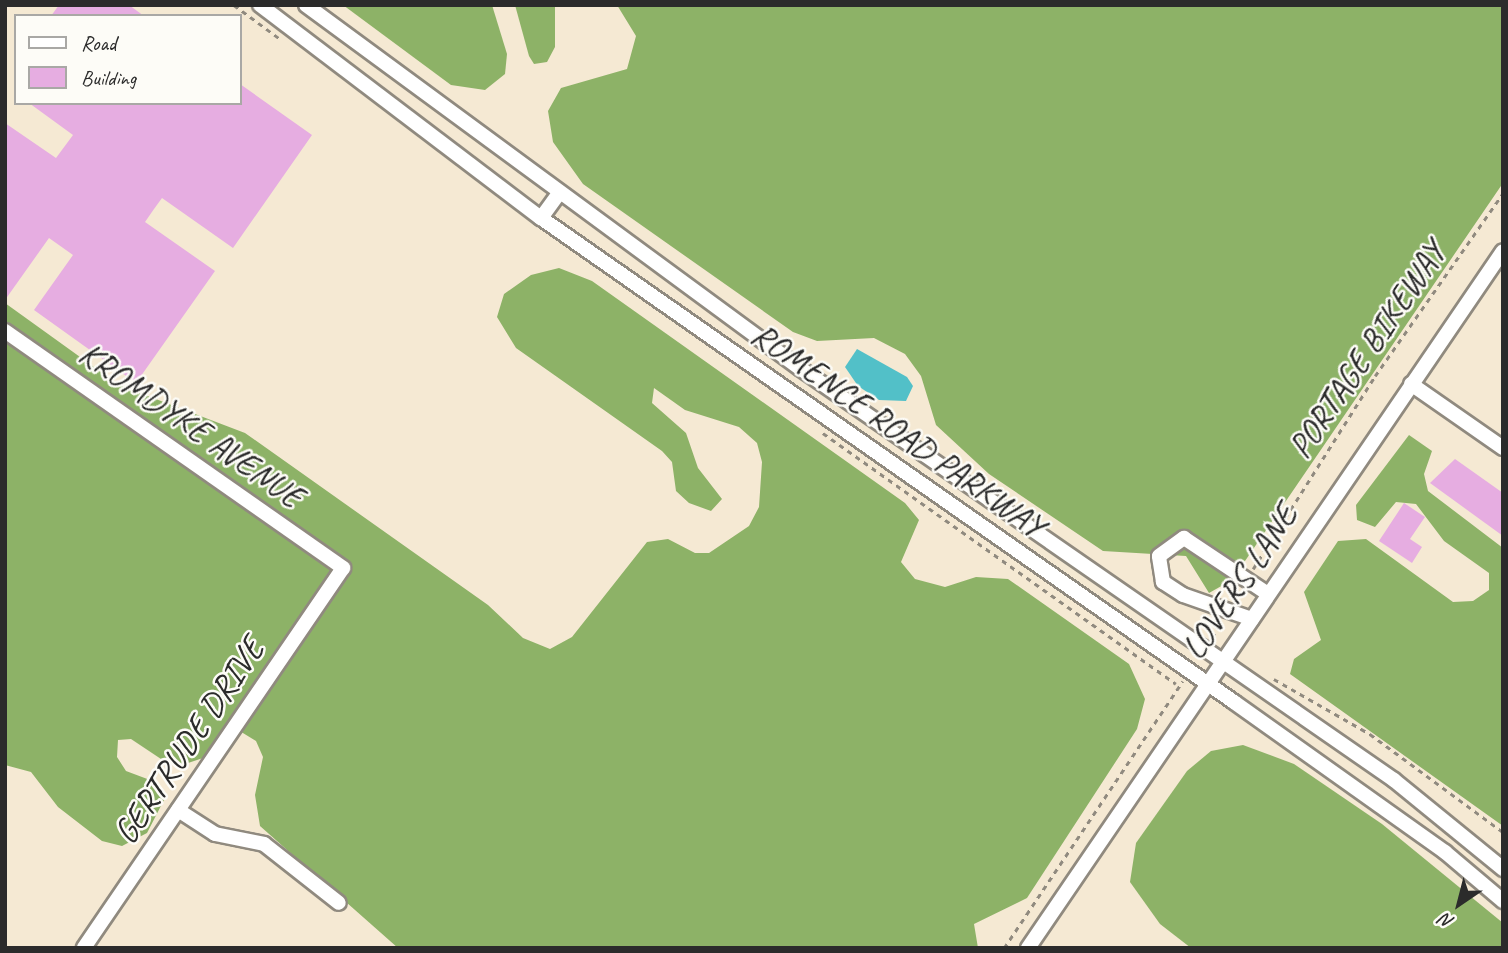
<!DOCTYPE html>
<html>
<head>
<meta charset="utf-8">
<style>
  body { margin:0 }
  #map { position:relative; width:1508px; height:953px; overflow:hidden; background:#f5e9d3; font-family:Caveat,sans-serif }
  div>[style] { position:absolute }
  .forest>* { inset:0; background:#8db267 }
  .water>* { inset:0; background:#52c0c8 }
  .building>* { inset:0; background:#e6ade1 }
  .path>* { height:2.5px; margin-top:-1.25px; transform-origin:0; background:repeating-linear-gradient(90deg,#908a7f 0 5px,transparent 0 10px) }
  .roads { filter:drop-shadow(2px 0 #908a7f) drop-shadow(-2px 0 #908a7f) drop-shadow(0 2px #908a7f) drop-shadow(0 -2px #908a7f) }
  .minor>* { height:14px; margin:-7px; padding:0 7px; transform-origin:7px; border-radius:7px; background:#fff }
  span { translate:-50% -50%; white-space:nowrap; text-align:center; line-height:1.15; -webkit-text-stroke:5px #fdfcf7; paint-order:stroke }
  .street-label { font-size:35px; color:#2b2b2b }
  .frame { position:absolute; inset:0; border:7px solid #2b2b2b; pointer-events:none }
  .legend { position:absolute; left:14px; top:14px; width:228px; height:91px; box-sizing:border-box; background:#fdfcf7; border:2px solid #a9a8a5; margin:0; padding:9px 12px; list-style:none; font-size:21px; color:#2b2b2b }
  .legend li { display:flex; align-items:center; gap:14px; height:35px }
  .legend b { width:35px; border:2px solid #a9a8a5 }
  .north { position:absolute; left:1424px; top:869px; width:70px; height:70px; -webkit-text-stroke:5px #fdfcf7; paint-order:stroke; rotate:215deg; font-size:19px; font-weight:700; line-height:28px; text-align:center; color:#2b2b2b }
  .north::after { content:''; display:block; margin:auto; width:24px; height:32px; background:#2b2b2b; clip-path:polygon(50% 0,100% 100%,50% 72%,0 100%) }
</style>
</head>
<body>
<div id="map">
  <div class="forest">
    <div style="clip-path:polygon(343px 5px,492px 5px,507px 54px,505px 74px,485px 90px,451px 85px)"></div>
    <div style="clip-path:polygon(515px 5px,555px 5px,555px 47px,547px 62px,534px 64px,529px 56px)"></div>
    <div style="clip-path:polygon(617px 5px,1503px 5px,1503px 183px,1232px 580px,1209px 593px,1186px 556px,1103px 551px,989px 474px,936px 425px,921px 376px,905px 354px,874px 338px,817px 341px,793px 332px,583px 184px,553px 142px,548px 111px,561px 88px,627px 69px,636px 36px)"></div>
    <div style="clip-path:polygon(559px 268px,592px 281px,905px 503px,919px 520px,901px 562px,915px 579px,945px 587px,976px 577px,1008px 579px,1129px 664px,1145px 699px,1137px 729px,1027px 898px,974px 924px,978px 948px,398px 948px,260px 826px,255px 795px,263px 757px,256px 741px,238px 730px,221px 735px,203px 758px,182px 765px,167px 763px,131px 739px,118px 740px,117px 757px,126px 771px,150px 780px,165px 798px,147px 833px,122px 846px,102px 841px,58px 807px,31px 772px,5px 765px,5px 303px,119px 385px,245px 433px,488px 605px,523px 638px,550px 649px,572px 637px,647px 542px,668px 539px,695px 553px,709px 553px,749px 526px,759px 507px,762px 462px,757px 443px,739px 427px,685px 410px,654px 388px,652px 403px,686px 433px,698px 468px,722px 499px,711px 511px,689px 503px,676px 491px,672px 462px,662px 451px,516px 348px,497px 317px,504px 294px,531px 275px)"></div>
    <div style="clip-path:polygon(1409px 435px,1432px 451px,1424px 474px,1428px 491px,1503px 548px,1503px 826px,1290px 674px,1294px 659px,1321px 640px,1304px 592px,1338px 541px,1366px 539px,1453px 602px,1473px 601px,1489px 590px,1489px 573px,1444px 541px,1416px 504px,1396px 502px,1375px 527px,1357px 520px,1356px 505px)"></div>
    <div style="clip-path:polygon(1243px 745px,1294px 764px,1382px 824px,1503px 923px,1503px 948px,1191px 948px,1160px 924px,1130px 882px,1136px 843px,1187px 771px,1211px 751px)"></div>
  </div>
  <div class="water">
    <div style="clip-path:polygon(857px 349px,907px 377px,913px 386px,906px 401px,879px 400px,858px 386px,845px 367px)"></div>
  </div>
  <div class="building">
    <div style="clip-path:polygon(59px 5px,129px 5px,144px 16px,51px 16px)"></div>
    <div style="clip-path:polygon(240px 84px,312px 135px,233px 248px,162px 198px,154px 209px,145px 222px,215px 271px,136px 383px,34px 310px,73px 255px,49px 238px,5px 300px,5px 123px,56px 158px,73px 135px,29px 103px,240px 103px)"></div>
    <div style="clip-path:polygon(1455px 459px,1503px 493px,1503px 536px,1430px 483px)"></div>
    <div style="clip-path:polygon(1404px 503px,1425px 517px,1410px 539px,1422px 547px,1412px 563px,1379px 541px)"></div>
  </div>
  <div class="path">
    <div style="left:234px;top:5px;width:56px;rotate:36.3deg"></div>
    <div style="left:823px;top:433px;width:433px;rotate:35.4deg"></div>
    <div style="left:1253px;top:569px;width:228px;rotate:-57.7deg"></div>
    <div style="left:1375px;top:376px;width:223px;rotate:-55deg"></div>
    <div style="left:1212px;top:638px;width:18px;rotate:-63deg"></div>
    <div style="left:1274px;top:679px;width:111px;rotate:29.8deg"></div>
    <div style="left:1370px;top:734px;width:165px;rotate:36.4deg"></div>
    <div style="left:1004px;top:948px;width:321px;rotate:-56.2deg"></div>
  </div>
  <div class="roads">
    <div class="minor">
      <div style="left:260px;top:5px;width:353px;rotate:37.2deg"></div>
      <div style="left:541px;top:218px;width:845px;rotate:34.93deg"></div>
      <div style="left:1234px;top:702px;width:259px;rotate:35.4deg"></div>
      <div style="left:1445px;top:852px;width:76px;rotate:40.2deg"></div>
      <div style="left:306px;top:5px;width:614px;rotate:36.33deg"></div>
      <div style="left:801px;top:369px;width:722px;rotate:34.73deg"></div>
      <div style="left:1394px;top:780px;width:141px;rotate:39.2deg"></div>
      <div style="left:541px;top:218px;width:32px;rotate:-54deg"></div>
      <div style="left:5px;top:331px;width:413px;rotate:35deg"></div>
      <div style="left:343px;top:568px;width:460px;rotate:124.3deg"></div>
      <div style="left:1411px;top:384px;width:112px;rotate:34.8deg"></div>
      <div style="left:1252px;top:619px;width:73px;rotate:-160.8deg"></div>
      <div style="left:1183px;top:595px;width:24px;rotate:-147deg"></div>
      <div style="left:1163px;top:582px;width:26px;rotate:-99deg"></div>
      <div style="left:1159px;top:556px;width:31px;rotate:-36deg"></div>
      <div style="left:1184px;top:538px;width:101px;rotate:33.7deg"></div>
      <div style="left:178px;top:810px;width:44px;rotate:33deg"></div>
      <div style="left:215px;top:834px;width:50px;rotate:11.5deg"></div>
      <div style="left:264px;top:844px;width:95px;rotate:38.2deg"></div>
      <div style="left:1028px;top:948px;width:843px;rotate:-55.73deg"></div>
    </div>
  </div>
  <div class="street-label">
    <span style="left:1367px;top:350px;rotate:-56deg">PORTAGE BIKEWAY</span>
    <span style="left:191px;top:425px;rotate:35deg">KROMDYKE AVENUE</span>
    <span style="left:898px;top:430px;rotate:35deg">ROMENCE ROAD PARKWAY</span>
    <span style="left:1240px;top:582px;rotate:-56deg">LOVERS LANE</span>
    <span style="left:189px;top:741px;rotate:-56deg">GERTRUDE DRIVE</span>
  </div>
  <div class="frame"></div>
  <ul class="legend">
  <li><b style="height:9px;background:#fff"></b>Road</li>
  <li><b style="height:19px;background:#e6ade1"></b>Building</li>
  </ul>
  <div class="north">N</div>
</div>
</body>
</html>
